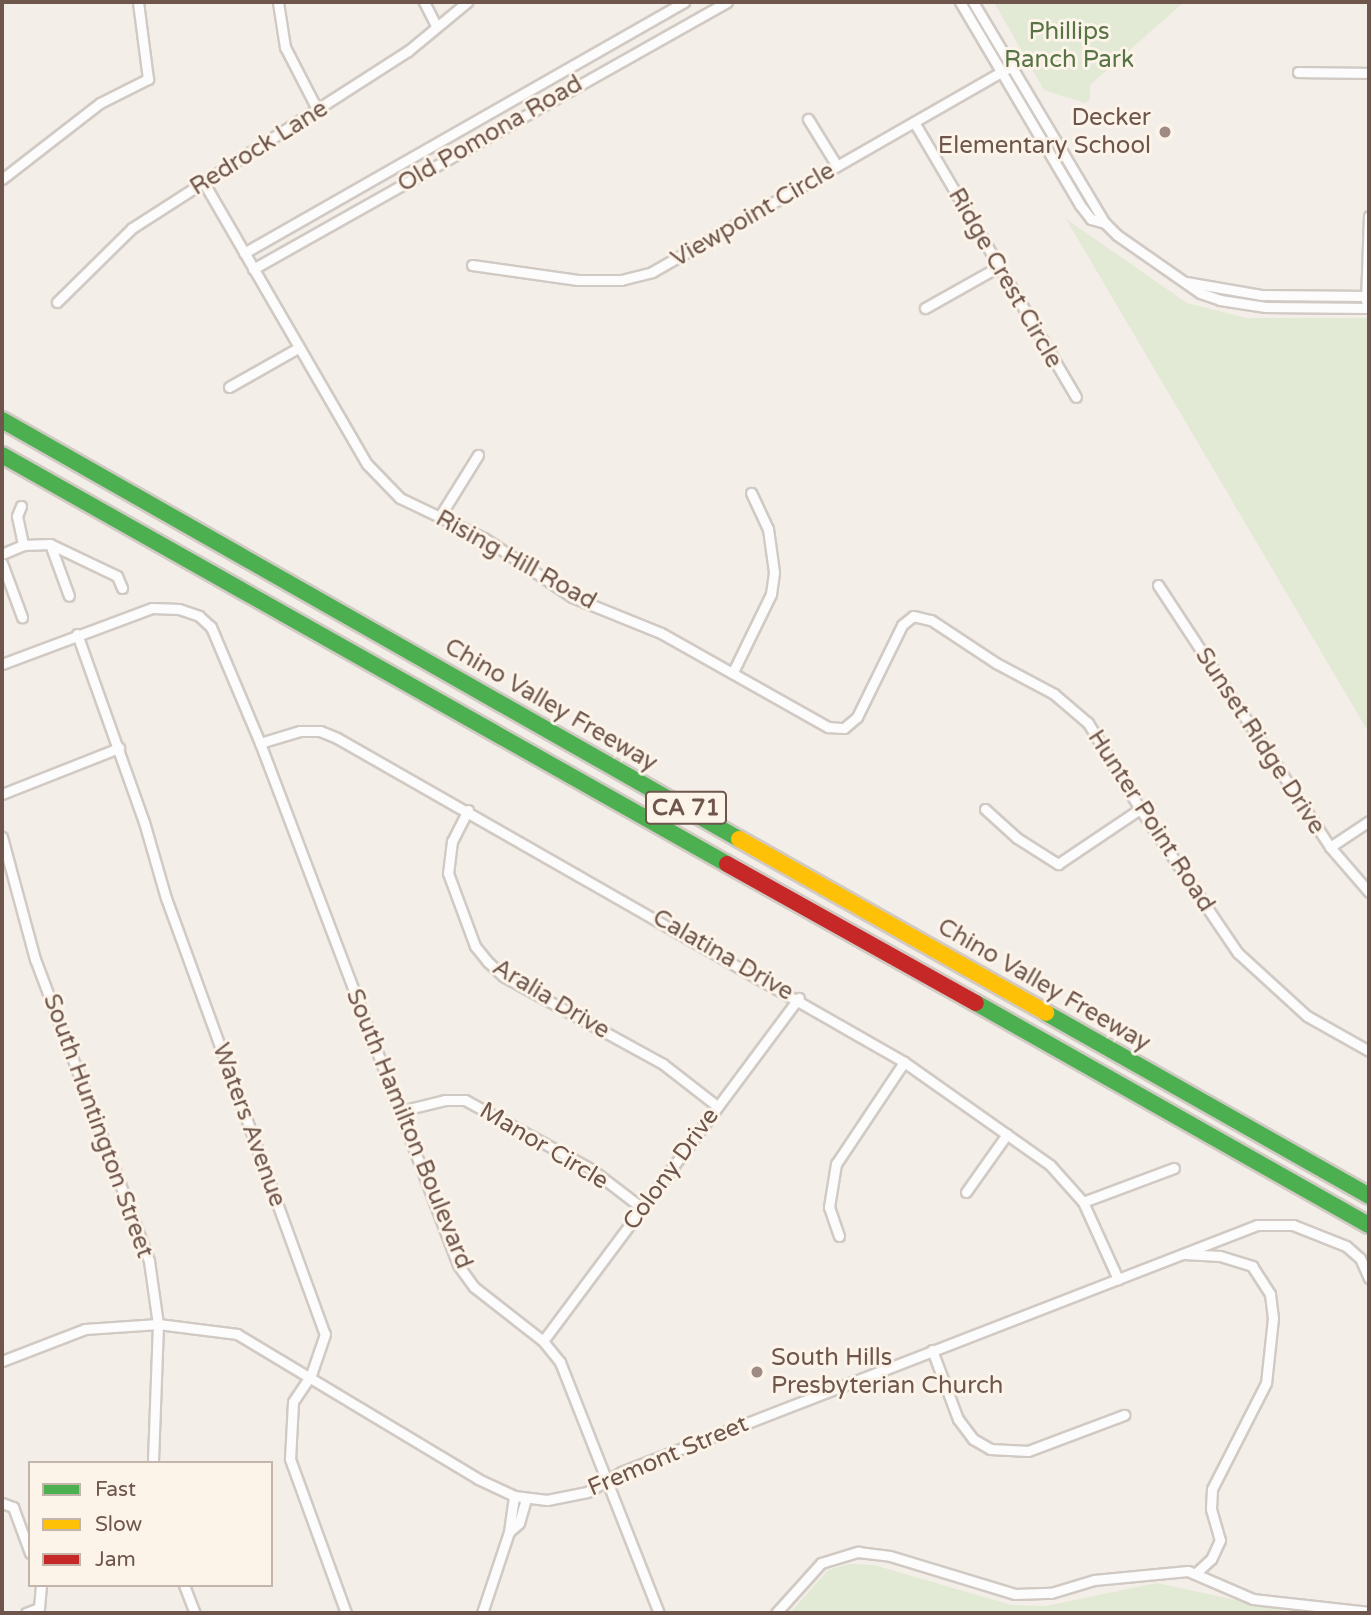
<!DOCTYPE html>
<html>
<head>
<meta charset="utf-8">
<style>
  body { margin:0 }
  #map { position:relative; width:1371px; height:1615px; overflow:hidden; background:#f4eee8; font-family:"Varela Round",sans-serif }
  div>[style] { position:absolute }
  .green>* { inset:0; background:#e2e9d4 }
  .roads { filter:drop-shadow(2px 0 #d1cac4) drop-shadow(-2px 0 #d1cac4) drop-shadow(0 2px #d1cac4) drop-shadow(0 -2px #d1cac4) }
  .street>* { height:9px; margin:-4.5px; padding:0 4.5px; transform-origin:4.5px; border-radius:4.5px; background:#fdfcfc }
  .fast>* { height:16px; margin:-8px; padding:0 8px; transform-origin:8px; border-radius:8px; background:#4caf50 }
  .slow>* { height:16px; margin:-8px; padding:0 8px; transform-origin:8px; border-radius:8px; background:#ffc107 }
  .jam>* { height:16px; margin:-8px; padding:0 8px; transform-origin:8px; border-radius:8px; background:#c62828 }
  .dots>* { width:19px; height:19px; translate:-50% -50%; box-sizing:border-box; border:4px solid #fdf4e9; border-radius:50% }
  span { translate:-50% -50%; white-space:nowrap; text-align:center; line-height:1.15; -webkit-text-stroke:6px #fdf4e9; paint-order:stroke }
  .shield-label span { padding:2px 5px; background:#fdf4e9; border:2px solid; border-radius:5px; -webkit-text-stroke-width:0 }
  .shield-label { font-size:23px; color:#6f564c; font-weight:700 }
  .park-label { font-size:24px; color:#567445 }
  .poi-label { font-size:24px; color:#6f564c }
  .right { translate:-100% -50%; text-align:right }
  .left { translate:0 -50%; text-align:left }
  .street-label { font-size:24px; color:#6f564c }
  .frame { position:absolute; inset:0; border:4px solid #6f564c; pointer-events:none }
  .legend { position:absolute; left:28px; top:1461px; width:245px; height:126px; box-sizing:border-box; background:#fdf4e9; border:2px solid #c4b5aa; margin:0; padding:9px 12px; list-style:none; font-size:21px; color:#6f564c }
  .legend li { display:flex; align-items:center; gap:14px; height:35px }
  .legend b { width:35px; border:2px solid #c4b5aa }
</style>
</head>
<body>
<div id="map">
  <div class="green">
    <div style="clip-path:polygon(994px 2px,1184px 2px,1090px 85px,1090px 100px,1085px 103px,1044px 90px)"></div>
    <div style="clip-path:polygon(1066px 219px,1187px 303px,1246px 318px,1369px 318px,1369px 733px)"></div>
    <div style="clip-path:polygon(849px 1564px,874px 1565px,1011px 1605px,1046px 1606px,1157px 1583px,1295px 1613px,790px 1613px,828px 1570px)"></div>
  </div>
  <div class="roads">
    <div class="street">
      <div style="left:278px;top:2px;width:46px;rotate:81.2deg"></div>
      <div style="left:285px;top:47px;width:72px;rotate:62.7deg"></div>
      <div style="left:424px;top:2px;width:27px;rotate:63deg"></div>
      <div style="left:960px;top:2px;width:236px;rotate:59.4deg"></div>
      <div style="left:1080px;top:205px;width:18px;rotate:52deg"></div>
      <div style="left:1091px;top:219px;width:15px;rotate:16deg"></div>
      <div style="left:973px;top:2px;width:257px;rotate:59.2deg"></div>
      <div style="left:1105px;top:223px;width:17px;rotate:45deg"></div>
      <div style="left:1117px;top:235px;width:101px;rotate:34.9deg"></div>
      <div style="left:1200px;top:293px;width:21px;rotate:19deg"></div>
      <div style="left:1220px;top:300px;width:46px;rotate:8.8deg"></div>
      <div style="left:1265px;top:307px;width:104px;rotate:0.6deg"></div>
      <div style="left:1298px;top:72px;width:71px;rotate:0.8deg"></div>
      <div style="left:808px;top:119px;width:55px;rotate:58.3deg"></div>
      <div style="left:914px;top:122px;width:319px;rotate:59.5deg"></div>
      <div style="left:2px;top:179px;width:124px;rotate:-37.8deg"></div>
      <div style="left:100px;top:103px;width:54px;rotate:-26.6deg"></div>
      <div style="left:148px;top:79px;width:78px;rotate:-97.4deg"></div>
      <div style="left:204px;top:183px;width:325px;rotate:59.9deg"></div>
      <div style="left:367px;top:464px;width:47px;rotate:45.9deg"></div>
      <div style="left:400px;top:498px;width:93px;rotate:25.5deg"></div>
      <div style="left:484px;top:538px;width:106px;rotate:33.8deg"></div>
      <div style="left:572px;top:597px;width:96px;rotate:22deg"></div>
      <div style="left:661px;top:633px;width:192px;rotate:29.4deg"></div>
      <div style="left:828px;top:727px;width:16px;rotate:4deg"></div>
      <div style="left:844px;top:728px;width:17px;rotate:-40deg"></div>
      <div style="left:857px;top:717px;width:102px;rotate:-63.9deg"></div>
      <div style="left:902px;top:625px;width:14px;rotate:-39deg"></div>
      <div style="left:913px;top:616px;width:18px;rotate:13deg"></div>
      <div style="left:931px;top:620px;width:78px;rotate:33.5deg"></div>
      <div style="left:996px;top:663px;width:66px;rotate:28.1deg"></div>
      <div style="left:1054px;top:694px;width:45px;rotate:40.5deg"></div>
      <div style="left:1088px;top:723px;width:100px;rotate:58.8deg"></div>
      <div style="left:1140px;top:809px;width:174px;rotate:55.8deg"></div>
      <div style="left:1238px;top:953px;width:93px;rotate:42.4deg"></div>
      <div style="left:1307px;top:1016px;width:71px;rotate:29.4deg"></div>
      <div style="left:244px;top:253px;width:507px;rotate:-29.7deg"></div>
      <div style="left:472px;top:265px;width:107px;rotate:8.1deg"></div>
      <div style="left:578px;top:280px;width:43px"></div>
      <div style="left:621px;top:280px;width:32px;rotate:-14deg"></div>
      <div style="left:652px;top:272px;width:415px;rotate:-29.8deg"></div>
      <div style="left:253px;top:269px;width:544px;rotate:-29.39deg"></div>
      <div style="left:1186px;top:282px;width:76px;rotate:9.8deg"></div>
      <div style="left:1261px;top:295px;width:108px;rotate:0.5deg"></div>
      <div style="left:1366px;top:301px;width:85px;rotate:-88deg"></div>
      <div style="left:57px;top:302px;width:105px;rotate:-44.6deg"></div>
      <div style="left:132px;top:228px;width:328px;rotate:-32.7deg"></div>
      <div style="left:408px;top:51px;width:77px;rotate:-39.7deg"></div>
      <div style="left:925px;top:308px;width:84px;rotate:-29.3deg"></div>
      <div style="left:229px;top:387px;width:79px;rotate:-29.5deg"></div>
      <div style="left:21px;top:506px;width:11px;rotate:112deg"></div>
      <div style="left:17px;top:516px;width:30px;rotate:78deg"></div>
      <div style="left:440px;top:516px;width:72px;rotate:-58.1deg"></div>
      <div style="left:50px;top:544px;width:55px;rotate:69.9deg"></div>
      <div style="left:2px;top:554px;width:23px;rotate:-23deg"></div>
      <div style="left:23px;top:545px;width:27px;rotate:-2deg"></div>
      <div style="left:50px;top:544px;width:74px;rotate:25.5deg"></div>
      <div style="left:117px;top:576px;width:13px;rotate:67deg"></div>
      <div style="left:2px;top:563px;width:58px;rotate:69.7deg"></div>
      <div style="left:1158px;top:585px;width:313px;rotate:56.7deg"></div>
      <div style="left:1330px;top:847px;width:60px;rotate:49.1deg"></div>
      <div style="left:77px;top:634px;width:200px;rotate:70.4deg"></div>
      <div style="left:144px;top:822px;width:79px;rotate:73.9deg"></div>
      <div style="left:166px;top:898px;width:464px;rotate:70deg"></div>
      <div style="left:325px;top:1334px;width:43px;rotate:108.9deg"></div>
      <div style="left:311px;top:1375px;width:32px;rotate:124deg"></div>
      <div style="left:293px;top:1402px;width:57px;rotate:93deg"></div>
      <div style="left:290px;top:1459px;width:164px;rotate:70deg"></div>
      <div style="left:2px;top:664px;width:160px;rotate:-20.5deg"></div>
      <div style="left:152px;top:608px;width:27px;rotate:2deg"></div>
      <div style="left:179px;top:609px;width:21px;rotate:19deg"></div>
      <div style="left:199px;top:616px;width:16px;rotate:43deg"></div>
      <div style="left:211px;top:627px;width:126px;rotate:67.1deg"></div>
      <div style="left:260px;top:743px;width:558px;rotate:69.23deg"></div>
      <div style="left:458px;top:1265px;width:27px;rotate:54deg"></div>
      <div style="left:474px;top:1287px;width:88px;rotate:38deg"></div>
      <div style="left:543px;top:1341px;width:27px;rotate:51deg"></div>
      <div style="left:560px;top:1362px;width:270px;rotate:68.5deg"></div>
      <div style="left:733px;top:672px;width:87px;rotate:-64deg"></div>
      <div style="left:771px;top:594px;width:22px;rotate:-82deg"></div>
      <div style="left:774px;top:572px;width:43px;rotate:-97.9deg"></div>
      <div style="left:768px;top:529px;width:40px;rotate:-115deg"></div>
      <div style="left:260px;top:743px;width:42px;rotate:-16.7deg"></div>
      <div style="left:300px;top:731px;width:20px"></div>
      <div style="left:320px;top:731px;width:18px;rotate:22deg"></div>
      <div style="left:337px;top:738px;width:653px;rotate:29.74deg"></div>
      <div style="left:904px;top:1062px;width:179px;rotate:35.2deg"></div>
      <div style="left:1050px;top:1165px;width:50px;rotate:48.3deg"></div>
      <div style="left:1083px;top:1202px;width:85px;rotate:65.6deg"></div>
      <div style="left:2px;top:794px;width:126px;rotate:-21.5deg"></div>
      <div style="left:985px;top:809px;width:43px;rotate:42.2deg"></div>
      <div style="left:1017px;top:838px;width:49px;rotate:32.4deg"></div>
      <div style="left:1058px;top:864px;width:99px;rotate:-33.9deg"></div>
      <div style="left:468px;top:810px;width:35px;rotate:117deg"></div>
      <div style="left:452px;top:841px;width:32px;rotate:97deg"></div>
      <div style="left:448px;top:873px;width:78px;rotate:69.7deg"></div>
      <div style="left:475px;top:946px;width:21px;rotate:51deg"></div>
      <div style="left:488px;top:962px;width:21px;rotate:43deg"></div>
      <div style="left:503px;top:976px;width:183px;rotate:28.8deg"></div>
      <div style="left:663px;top:1064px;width:68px;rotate:37.9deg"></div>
      <div style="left:2px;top:837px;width:126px;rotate:74.9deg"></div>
      <div style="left:35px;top:959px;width:323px;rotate:69.3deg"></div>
      <div style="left:149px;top:1261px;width:64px;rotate:81.9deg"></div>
      <div style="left:158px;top:1324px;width:139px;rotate:92.1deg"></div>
      <div style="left:1330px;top:847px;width:47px;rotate:-33.7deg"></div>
      <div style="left:400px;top:1111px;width:46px;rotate:-13.7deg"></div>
      <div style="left:445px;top:1100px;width:20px"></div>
      <div style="left:465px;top:1100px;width:144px;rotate:28.7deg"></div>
      <div style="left:591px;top:1169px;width:64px;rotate:37.4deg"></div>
      <div style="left:966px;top:1192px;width:71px;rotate:-54.7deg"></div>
      <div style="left:1083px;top:1202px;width:97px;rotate:-20.5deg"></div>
      <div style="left:839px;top:1236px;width:31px;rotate:-109deg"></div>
      <div style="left:829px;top:1207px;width:44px;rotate:-80.8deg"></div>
      <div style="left:836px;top:1164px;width:123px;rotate:-56.3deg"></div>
      <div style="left:1184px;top:1254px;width:36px;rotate:3deg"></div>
      <div style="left:1220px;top:1256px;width:34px;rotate:17deg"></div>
      <div style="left:1252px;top:1266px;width:33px;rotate:57deg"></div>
      <div style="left:1270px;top:1294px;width:24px;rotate:83deg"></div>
      <div style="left:1273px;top:1318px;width:65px;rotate:96.1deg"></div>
      <div style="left:1266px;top:1383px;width:119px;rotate:117deg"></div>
      <div style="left:1212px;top:1489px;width:20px;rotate:93deg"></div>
      <div style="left:1211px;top:1509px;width:32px;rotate:74deg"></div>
      <div style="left:1220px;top:1540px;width:21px;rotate:115deg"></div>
      <div style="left:1211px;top:1559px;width:22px;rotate:137deg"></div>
      <div style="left:543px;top:1341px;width:428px;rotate:-53.3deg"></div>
      <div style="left:932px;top:1350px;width:74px;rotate:69.4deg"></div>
      <div style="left:958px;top:1419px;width:25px;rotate:53deg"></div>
      <div style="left:973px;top:1439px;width:20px;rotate:30deg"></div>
      <div style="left:990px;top:1449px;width:38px;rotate:3deg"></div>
      <div style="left:1028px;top:1451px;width:103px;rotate:-20.6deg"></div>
      <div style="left:2px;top:1361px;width:89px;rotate:-21.1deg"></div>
      <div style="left:85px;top:1329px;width:73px;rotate:-3.9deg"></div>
      <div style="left:158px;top:1324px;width:80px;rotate:7.2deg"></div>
      <div style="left:237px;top:1334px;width:281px;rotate:31deg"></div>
      <div style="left:478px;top:1479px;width:40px;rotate:25deg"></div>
      <div style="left:514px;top:1496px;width:33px;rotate:7deg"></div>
      <div style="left:547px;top:1500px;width:41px;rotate:-11.3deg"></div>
      <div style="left:587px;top:1492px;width:39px;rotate:-30deg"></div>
      <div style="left:621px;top:1472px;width:682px;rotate:-21.22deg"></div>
      <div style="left:1257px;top:1225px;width:36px"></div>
      <div style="left:1293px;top:1225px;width:57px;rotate:21.6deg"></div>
      <div style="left:1346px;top:1246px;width:18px;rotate:41deg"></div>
      <div style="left:1360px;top:1258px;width:22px;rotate:66deg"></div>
      <div style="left:2px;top:1503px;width:12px;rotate:20deg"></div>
      <div style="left:13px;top:1507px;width:49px;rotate:69.7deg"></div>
      <div style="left:509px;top:1532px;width:13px;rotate:-42deg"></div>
      <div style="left:519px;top:1523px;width:25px;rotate:-74deg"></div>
      <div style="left:184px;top:1585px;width:30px;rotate:69deg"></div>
      <div style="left:26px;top:1613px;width:14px;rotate:-21deg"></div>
      <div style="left:39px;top:1608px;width:23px;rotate:-85deg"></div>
      <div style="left:482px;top:1613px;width:85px;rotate:-71.6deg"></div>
      <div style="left:509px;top:1532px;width:36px;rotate:-82deg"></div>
      <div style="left:776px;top:1613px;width:67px;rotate:-48deg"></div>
      <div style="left:821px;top:1563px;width:39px;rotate:-17deg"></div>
      <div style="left:858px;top:1552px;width:32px;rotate:7deg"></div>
      <div style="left:890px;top:1556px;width:131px;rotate:16.9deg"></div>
      <div style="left:1015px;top:1594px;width:36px;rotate:-2deg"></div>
      <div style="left:1051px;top:1593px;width:45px;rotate:-16.8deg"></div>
      <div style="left:1094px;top:1580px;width:94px;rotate:-5.5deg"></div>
      <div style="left:1188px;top:1571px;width:71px;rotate:23.3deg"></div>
      <div style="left:1253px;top:1599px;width:117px;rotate:6.4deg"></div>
    </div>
    <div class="fast">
      <div style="left:2px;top:420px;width:848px;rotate:29.62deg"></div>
      <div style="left:2px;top:455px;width:832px;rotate:29.43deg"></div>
      <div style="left:976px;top:1003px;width:451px;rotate:29.5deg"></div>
      <div style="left:1046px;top:1013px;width:371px;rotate:29.5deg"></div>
    </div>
    <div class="slow">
      <div style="left:739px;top:839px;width:353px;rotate:29.5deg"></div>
    </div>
    <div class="jam">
      <div style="left:727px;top:864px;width:285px;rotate:29.2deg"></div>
    </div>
  </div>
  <div class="dots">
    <div style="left:1165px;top:132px;background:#9e8b83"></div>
    <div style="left:757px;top:1372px;background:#9e8b83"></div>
  </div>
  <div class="shield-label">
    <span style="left:686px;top:808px">CA 71</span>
  </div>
  <div class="park-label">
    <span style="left:1069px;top:46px">Phillips<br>Ranch Park</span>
  </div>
  <div class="poi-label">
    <span class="right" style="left:1151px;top:132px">Decker<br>Elementary School</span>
    <span class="left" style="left:771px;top:1372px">South Hills<br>Presbyterian Church</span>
  </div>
  <div class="street-label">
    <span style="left:490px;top:134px;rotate:-30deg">Old Pomona Road</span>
    <span style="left:259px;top:148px;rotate:-32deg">Redrock Lane</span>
    <span style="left:753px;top:215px;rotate:-30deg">Viewpoint Circle</span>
    <span style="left:1005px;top:278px;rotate:60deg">Ridge Crest Circle</span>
    <span style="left:516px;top:560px;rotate:29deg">Rising Hill Road</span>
    <span style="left:551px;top:705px;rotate:30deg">Chino Valley Freeway</span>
    <span style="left:1260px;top:741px;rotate:57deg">Sunset Ridge Drive</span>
    <span style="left:1151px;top:821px;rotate:57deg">Hunter Point Road</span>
    <span style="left:723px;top:955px;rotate:30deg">Calatina Drive</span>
    <span style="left:1044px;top:985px;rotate:30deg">Chino Valley Freeway</span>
    <span style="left:551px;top:999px;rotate:31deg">Aralia Drive</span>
    <span style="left:249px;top:1125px;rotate:70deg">Waters Avenue</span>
    <span style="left:98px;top:1126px;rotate:70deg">South Huntington Street</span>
    <span style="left:409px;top:1129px;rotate:68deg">South Hamilton Boulevard</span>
    <span style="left:544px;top:1146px;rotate:31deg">Manor Circle</span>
    <span style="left:671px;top:1169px;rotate:-54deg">Colony Drive</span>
    <span style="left:668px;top:1456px;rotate:-23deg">Fremont Street</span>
  </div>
  <div class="frame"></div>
  <ul class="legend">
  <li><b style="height:9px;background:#4caf50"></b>Fast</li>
  <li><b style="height:9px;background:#ffc107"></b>Slow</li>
  <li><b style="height:9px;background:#c62828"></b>Jam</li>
  </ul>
</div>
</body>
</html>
